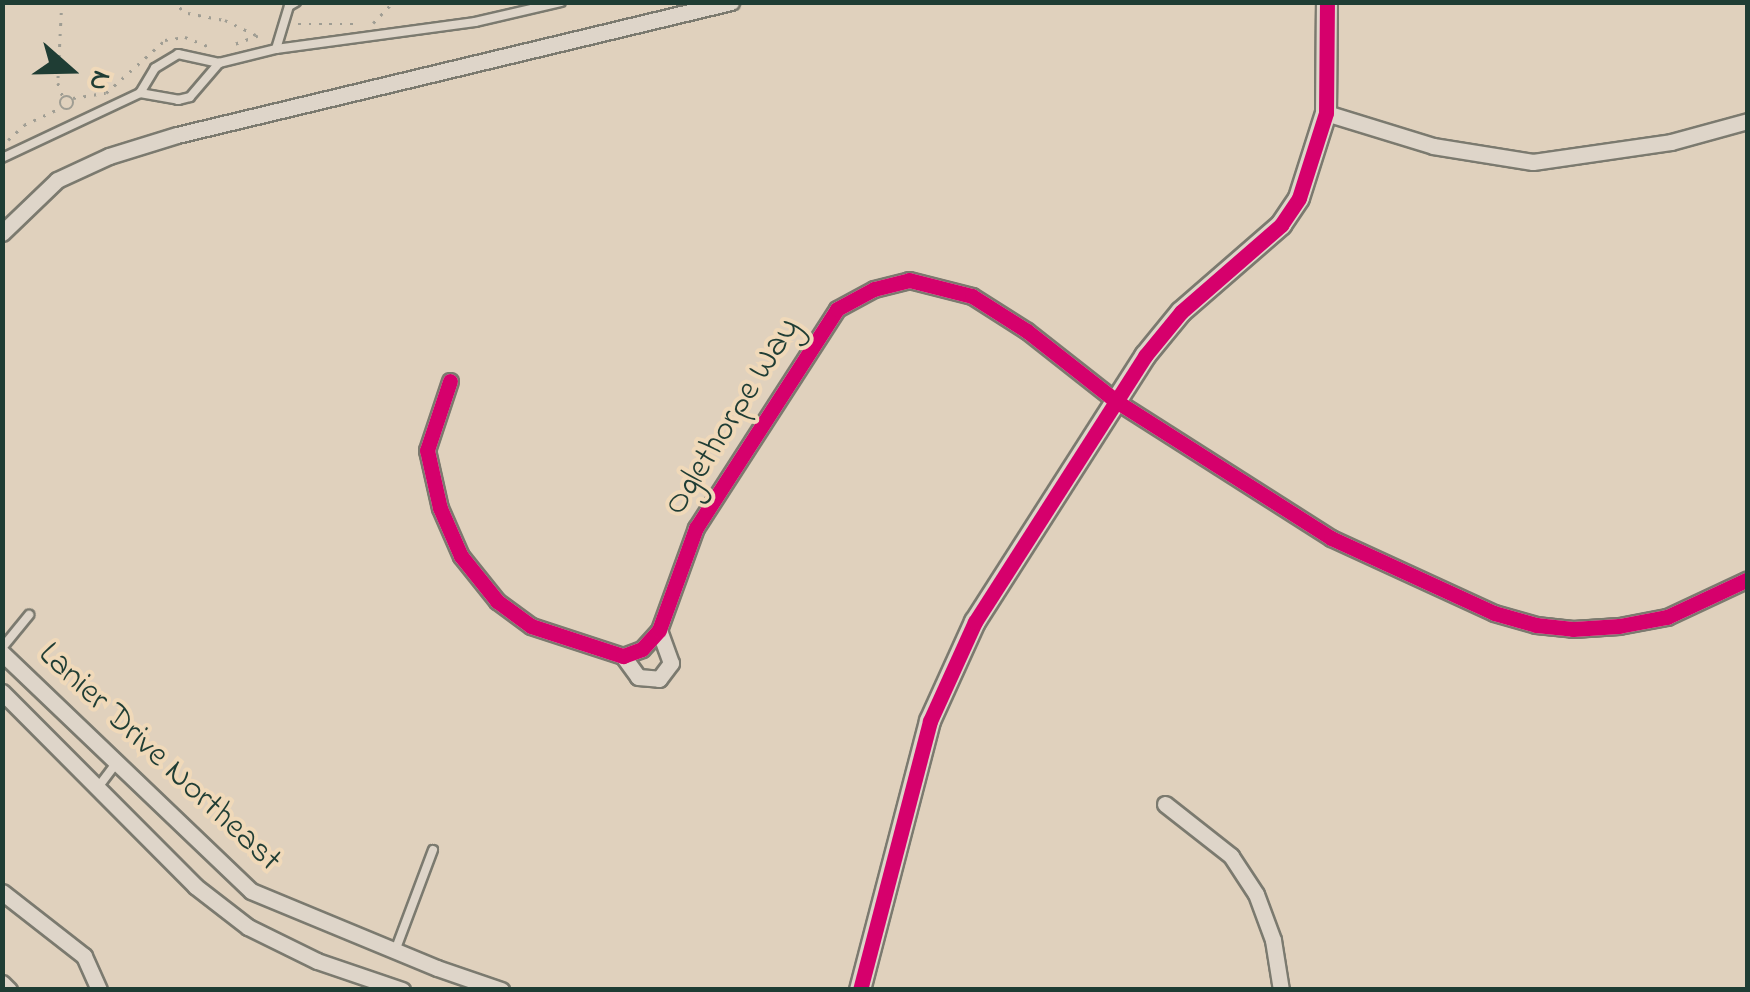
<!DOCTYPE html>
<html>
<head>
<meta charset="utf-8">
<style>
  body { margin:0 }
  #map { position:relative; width:1750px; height:992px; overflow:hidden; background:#e0d1bd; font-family:"Indie Flower",sans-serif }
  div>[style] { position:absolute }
  .path>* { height:2.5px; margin-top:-1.25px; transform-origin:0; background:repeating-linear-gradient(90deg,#9f9d93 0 2.5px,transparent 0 10.5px) }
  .path>.ring { margin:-1.25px; padding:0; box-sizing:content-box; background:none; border:2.5px solid #9f9d93; border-radius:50% }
  .roads { filter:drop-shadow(2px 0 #7b7a6f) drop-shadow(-2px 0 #7b7a6f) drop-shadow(0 2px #7b7a6f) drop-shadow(0 -2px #7b7a6f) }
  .service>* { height:8px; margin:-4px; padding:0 4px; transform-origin:4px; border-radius:4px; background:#ded5c9 }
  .minor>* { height:15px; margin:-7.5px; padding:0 7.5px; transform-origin:7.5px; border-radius:7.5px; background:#ded5c9 }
  .tertiary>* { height:20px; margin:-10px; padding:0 10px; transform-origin:10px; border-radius:10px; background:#ded5c9 }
  .cycleway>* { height:15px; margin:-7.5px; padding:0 7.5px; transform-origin:7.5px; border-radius:7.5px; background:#d6006c }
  span { translate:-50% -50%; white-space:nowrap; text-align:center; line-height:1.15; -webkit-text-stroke:8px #f0d9b9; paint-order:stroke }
  .street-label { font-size:35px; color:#1f3d34 }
  .frame { position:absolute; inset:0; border:5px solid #1f3d34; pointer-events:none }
  .north { position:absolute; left:20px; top:20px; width:100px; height:100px; -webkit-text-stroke:8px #f0d9b9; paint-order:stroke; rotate:110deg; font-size:28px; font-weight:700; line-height:40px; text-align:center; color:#1f3d34 }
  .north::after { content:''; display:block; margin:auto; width:35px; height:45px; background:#1f3d34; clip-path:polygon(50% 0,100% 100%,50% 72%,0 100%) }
</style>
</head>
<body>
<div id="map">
  <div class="path">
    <div style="left:62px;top:2px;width:81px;rotate:92.8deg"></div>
    <div style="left:58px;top:83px;width:15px;rotate:70deg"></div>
    <div style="left:171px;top:2px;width:20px;rotate:33deg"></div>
    <div style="left:188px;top:13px;width:38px;rotate:11deg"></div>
    <div style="left:225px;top:20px;width:37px;rotate:26deg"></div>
    <div style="left:258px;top:36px;width:27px;rotate:160deg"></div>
    <div style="left:373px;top:23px;width:29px;rotate:-46deg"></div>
    <div style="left:298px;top:24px;width:62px"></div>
    <div class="ring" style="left:60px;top:96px;width:11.5px;height:11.5px"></div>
    <div style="left:73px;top:98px;width:33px;rotate:-9deg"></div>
    <div style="left:106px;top:93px;width:79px;rotate:-41.9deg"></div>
    <div style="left:165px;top:40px;width:20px;rotate:-9deg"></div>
    <div style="left:185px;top:37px;width:24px;rotate:22deg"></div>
    <div style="left:8px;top:140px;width:22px;rotate:-43deg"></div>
    <div style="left:24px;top:125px;width:42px;rotate:-25.3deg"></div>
  </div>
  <div class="roads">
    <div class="service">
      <div style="left:276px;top:49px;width:45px;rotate:-73.2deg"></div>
      <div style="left:289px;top:6px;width:8px;rotate:-30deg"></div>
      <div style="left:140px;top:93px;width:39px;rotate:10deg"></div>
      <div style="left:178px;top:100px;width:12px;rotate:-14deg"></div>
      <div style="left:190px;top:97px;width:45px;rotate:-49.5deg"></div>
      <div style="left:2px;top:158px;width:153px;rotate:-25.2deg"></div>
      <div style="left:140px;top:93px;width:29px;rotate:-59deg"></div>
      <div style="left:155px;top:68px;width:27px;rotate:-31deg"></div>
      <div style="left:178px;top:54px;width:42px;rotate:12.4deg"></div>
      <div style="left:219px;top:63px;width:59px;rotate:-13.8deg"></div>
      <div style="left:276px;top:49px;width:201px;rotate:-7.7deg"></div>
      <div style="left:475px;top:22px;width:88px;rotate:-13.1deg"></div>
      <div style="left:2px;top:648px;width:43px;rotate:-50.7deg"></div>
      <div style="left:99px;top:786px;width:26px;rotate:-53deg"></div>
      <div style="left:395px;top:951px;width:108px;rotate:-69.4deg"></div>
    </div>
    <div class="minor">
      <div style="left:1326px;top:113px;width:112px;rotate:17.1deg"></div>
      <div style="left:1433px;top:146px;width:101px;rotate:9.1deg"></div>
      <div style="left:1533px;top:162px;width:139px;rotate:-8.2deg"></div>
      <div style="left:1671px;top:142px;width:80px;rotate:-15.3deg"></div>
      <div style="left:2px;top:233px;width:76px;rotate:-43.9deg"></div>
      <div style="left:57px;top:180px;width:57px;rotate:-24.8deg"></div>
      <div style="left:109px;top:156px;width:71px;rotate:-17.2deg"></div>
      <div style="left:177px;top:135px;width:570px;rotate:-13.5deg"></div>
      <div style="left:450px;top:381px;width:73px;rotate:108.4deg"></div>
      <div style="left:427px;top:450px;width:59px;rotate:77.4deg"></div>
      <div style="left:440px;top:508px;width:52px;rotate:66.4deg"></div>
      <div style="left:461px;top:556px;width:58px;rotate:51.3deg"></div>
      <div style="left:497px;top:601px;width:42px;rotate:36.3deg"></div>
      <div style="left:531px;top:626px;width:97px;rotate:18.1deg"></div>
      <div style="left:623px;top:656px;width:20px;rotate:-20deg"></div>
      <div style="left:642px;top:649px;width:25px;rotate:-48deg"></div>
      <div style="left:659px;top:630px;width:109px;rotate:-70.1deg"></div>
      <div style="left:696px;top:528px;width:260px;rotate:-57.2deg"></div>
      <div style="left:837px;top:309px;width:42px;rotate:-28.4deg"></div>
      <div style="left:874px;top:289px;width:36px;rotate:-14deg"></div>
      <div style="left:909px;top:280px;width:65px;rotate:14.3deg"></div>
      <div style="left:972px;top:296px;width:65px;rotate:32.5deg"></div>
      <div style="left:1027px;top:331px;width:113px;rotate:38.2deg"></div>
      <div style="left:1116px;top:401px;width:255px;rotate:32.5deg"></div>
      <div style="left:1331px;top:538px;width:179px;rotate:24.7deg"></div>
      <div style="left:1494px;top:613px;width:44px;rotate:15.9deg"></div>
      <div style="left:1536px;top:625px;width:37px;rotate:6deg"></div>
      <div style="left:1573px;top:629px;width:46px;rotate:-3.7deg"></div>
      <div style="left:1619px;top:626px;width:49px;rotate:-10.6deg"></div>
      <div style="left:1667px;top:617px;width:89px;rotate:-25.1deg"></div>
      <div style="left:2px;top:653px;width:344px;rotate:43.7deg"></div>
      <div style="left:251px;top:891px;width:201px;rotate:22.5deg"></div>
      <div style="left:437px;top:968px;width:68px;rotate:19deg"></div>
      <div style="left:623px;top:656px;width:26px;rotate:54deg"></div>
      <div style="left:638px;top:677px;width:21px;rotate:5deg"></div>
      <div style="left:659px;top:679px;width:20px;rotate:-53deg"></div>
      <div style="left:671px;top:663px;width:35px;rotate:-110deg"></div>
      <div style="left:2px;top:692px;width:274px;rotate:45.1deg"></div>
      <div style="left:195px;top:886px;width:67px;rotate:37.7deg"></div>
      <div style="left:248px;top:927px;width:77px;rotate:26.2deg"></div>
      <div style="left:317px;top:961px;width:90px;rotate:18.8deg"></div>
      <div style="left:1165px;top:804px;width:84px;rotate:38.2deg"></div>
      <div style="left:1231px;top:856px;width:45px;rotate:56.7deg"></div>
      <div style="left:1256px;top:894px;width:49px;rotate:69.7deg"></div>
      <div style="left:1273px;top:940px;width:51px;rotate:80.9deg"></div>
      <div style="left:2px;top:892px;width:104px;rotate:38deg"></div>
      <div style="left:84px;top:956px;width:37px;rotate:66deg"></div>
      <div style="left:2px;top:983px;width:10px;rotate:45deg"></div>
    </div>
    <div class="tertiary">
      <div style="left:860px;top:990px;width:278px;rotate:-75.4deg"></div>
      <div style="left:930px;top:721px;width:109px;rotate:-65.6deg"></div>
      <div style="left:975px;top:622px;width:316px;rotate:-57.4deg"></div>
      <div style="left:1145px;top:356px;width:57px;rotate:-50.7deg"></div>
      <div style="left:1181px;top:312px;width:133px;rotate:-41deg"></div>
      <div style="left:1281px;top:225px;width:32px;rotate:-56deg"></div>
      <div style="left:1299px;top:198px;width:89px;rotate:-72.4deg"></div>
      <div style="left:1326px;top:113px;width:111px;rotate:-89.5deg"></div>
    </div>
  </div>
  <div class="cycleway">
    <div style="left:450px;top:381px;width:73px;rotate:108.4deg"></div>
    <div style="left:427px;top:450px;width:59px;rotate:77.4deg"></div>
    <div style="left:440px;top:508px;width:52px;rotate:66.4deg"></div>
    <div style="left:461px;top:556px;width:58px;rotate:51.3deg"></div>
    <div style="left:497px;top:601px;width:42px;rotate:36.3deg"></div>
    <div style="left:531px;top:626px;width:97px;rotate:18.1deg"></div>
    <div style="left:623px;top:656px;width:20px;rotate:-20deg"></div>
    <div style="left:642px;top:649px;width:25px;rotate:-48deg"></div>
    <div style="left:659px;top:630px;width:109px;rotate:-70.1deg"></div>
    <div style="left:696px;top:528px;width:260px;rotate:-57.2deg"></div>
    <div style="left:837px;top:309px;width:42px;rotate:-28.4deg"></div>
    <div style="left:874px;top:289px;width:36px;rotate:-14deg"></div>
    <div style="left:909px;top:280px;width:65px;rotate:14.3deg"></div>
    <div style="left:972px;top:296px;width:65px;rotate:32.5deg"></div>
    <div style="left:1027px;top:331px;width:113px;rotate:38.2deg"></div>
    <div style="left:1116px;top:401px;width:255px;rotate:32.5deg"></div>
    <div style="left:1331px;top:538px;width:179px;rotate:24.7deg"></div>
    <div style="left:1494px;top:613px;width:44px;rotate:15.9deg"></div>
    <div style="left:1536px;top:625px;width:37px;rotate:6deg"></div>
    <div style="left:1573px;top:629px;width:46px;rotate:-3.7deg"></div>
    <div style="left:1619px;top:626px;width:49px;rotate:-10.6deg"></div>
    <div style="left:1667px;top:617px;width:89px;rotate:-25.1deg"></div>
    <div style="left:860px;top:990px;width:278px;rotate:-75.4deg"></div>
    <div style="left:930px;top:721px;width:109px;rotate:-65.6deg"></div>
    <div style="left:975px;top:622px;width:316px;rotate:-57.4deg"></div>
    <div style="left:1145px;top:356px;width:57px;rotate:-50.7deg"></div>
    <div style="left:1181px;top:312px;width:133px;rotate:-41deg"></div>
    <div style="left:1281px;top:225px;width:32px;rotate:-56deg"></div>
    <div style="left:1299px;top:198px;width:89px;rotate:-72.4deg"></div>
    <div style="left:1326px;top:113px;width:111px;rotate:-89.5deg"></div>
  </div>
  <div class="street-label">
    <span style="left:733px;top:417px;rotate:-58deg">Oglethorpe Way</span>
    <span style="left:159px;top:758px;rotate:43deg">Lanier Drive Northeast</span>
  </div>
  <div class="frame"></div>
  <div class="north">N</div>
</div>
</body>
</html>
